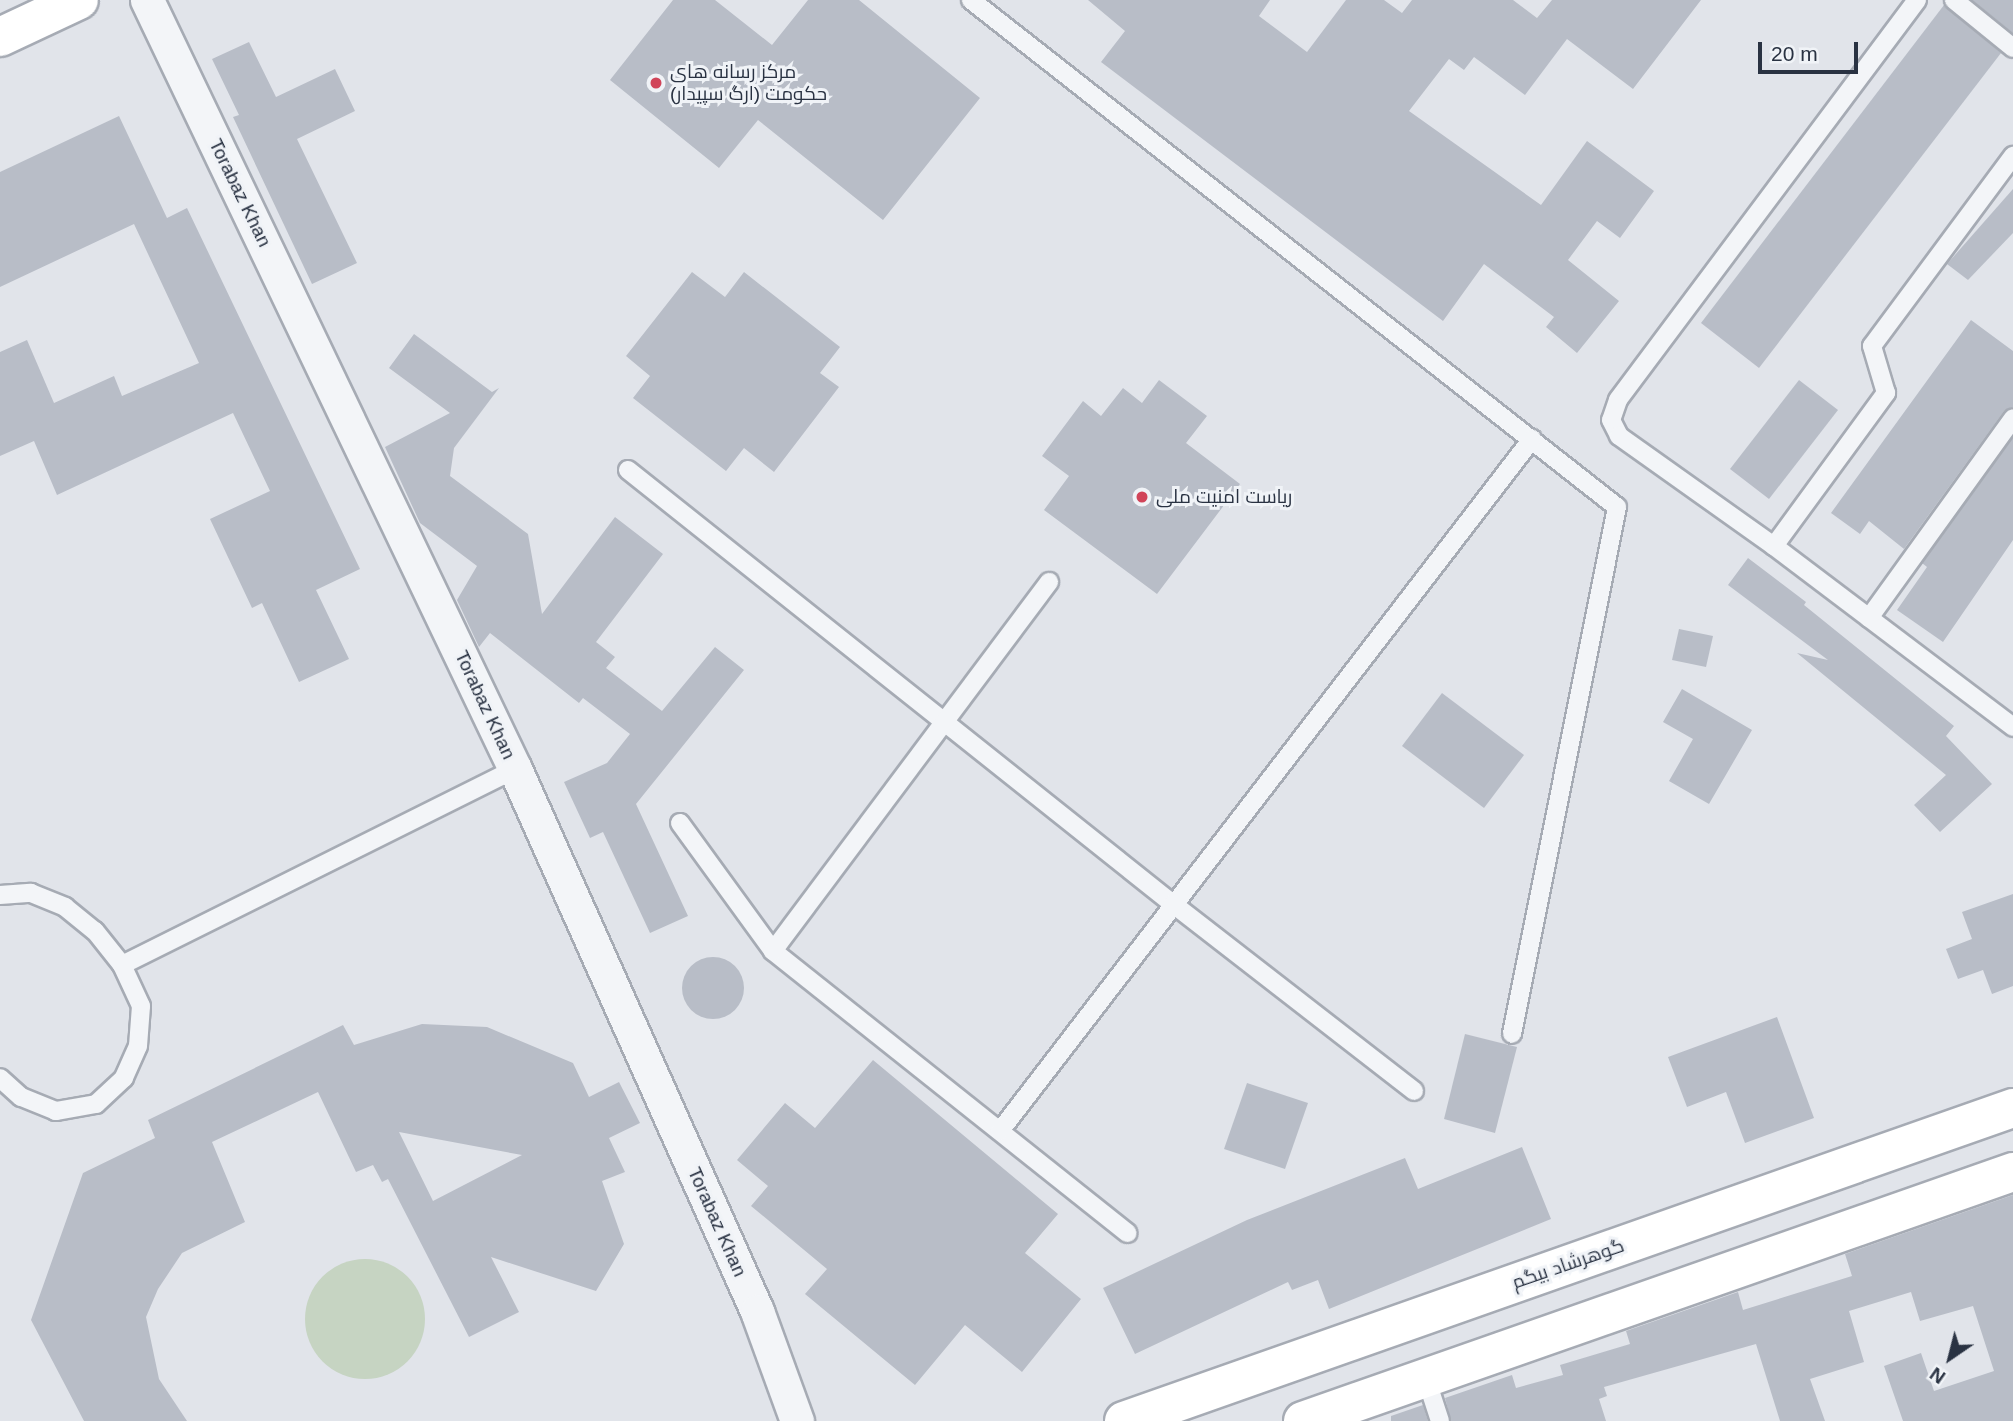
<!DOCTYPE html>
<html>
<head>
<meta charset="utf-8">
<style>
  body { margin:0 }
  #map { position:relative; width:2013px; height:1421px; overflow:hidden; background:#e1e4ea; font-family:Arial,Cairo,sans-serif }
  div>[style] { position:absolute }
  .green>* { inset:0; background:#c6d4c2 }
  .round { border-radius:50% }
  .building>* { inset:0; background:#b8bdc7 }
  .roads { filter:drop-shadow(2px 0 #a6abb4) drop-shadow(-2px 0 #a6abb4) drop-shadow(0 2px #a6abb4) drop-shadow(0 -2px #a6abb4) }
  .lane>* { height:18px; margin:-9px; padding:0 9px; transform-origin:9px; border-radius:9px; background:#f3f5f8 }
  .street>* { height:33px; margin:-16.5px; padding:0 16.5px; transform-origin:16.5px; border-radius:16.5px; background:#f3f5f8 }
  .secondary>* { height:38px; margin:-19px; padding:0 19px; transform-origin:19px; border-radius:19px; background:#fff }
  .dots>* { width:19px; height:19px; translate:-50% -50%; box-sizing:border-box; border:4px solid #f0f3f7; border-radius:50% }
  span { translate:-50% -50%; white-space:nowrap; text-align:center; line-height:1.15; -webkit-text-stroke:6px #f0f3f7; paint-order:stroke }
  .poi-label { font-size:19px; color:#293242 }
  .left { translate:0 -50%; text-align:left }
  .street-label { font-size:19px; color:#293242 }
  .north { position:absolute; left:1915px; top:1323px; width:70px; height:70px; -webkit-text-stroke:5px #f0f3f7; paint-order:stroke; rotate:215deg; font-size:19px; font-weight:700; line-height:28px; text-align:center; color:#293242 }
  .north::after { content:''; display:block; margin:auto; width:24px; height:32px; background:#293242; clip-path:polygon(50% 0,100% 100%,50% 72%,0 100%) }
  .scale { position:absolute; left:1758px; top:42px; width:100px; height:32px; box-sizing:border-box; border:4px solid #293242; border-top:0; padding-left:9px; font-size:21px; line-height:24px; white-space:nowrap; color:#293242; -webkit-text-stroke:5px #f0f3f7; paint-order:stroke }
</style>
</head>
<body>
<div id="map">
  <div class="green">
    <div class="round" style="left:305px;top:1259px;width:120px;height:120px"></div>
  </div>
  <div class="building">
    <div style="clip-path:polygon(673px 0,715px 0,772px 45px,808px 0,859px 0,980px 98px,883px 220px,758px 120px,719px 168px,610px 80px)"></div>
    <div style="clip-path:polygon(1088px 0,1270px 0,1259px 16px,1307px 52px,1346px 0,1384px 0,1402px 13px,1412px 0,1513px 0,1537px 18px,1552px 0,1701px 0,1633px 89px,1567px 39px,1525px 95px,1474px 57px,1464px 70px,1449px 59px,1409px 111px,1541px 205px,1587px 141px,1654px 191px,1620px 238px,1597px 221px,1568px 260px,1619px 301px,1577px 353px,1546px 327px,1554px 317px,1484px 264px,1443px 321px,1101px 62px,1125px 31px)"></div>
    <div style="clip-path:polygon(1972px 0,2013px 0,2013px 33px)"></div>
    <div style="clip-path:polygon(1944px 5px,2001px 53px,1759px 368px,1701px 323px)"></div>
    <div style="clip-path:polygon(249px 42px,276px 97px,335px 69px,355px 111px,297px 139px,357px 263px,312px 284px,233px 117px,239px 115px,212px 59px)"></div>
    <div style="clip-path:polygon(119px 116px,167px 218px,187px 208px,360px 569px,316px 590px,349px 659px,299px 682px,262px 603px,252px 608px,210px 519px,270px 491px,233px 413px,57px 495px,34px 441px,0 456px,0 352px,27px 340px,54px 403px,114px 376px,122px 396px,199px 363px,134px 224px,0 287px,0 172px)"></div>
    <div style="clip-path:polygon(2013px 189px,2013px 233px,1968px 280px,1947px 264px)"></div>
    <div style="clip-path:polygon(692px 272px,725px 297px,744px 272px,840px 347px,820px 373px,839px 387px,774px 472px,744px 448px,726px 471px,633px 398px,650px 376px,626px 356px)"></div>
    <div style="clip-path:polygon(1971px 320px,2013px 351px,2013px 407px,2004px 411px,1904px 549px,1869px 521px,1860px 534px,1831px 513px)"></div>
    <div style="clip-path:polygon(414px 334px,492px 392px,499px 388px,454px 448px,450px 476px,528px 534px,542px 614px,615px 517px,663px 554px,596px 642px,615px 657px,606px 668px,662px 711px,715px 647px,744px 670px,636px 804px,688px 916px,650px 933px,603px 832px,590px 838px,564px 782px,607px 763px,630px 734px,583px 698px,579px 703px,490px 633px,479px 647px,457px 600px,477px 566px,420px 523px,385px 447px,450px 413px,389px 368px)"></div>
    <div style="clip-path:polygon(1159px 380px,1207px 416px,1186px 443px,1240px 484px,1157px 594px,1044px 510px,1069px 476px,1042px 456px,1083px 401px,1101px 416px,1123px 388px,1142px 403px)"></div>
    <div style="clip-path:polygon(1799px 380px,1838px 410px,1769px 499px,1730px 469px)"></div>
    <div style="clip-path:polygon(2013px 437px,2013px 540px,1943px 642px,1897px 610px,1927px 567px,1922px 563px)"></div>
    <div style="clip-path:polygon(1748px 558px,1806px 602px,1804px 605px,1954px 726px,1946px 736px,1992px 784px,1940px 832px,1914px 805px,1946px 775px,1797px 653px,1828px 660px,1728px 585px)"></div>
    <div style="clip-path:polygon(1679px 629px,1713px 636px,1706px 667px,1672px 660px)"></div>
    <div style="clip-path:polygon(1682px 689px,1752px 730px,1709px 804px,1669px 781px,1693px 739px,1663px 722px)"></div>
    <div style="clip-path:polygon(1442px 693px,1524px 755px,1484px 808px,1402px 746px)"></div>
    <div style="clip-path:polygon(2013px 894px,2013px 986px,1992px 994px,1983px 970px,1958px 979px,1946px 949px,1972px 939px,1962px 912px)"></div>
    <div class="round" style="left:682px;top:957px;width:62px;height:62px"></div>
    <div style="clip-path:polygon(1777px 1017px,1814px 1118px,1745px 1143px,1726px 1092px,1687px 1107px,1668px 1057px)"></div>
    <div style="clip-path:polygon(evenodd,422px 1024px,487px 1027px,573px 1063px,589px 1097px,619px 1082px,640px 1123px,609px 1138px,625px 1172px,602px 1181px,624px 1244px,596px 1291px,491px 1257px,519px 1312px,469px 1337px,388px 1179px,382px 1182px,373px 1165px,356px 1172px,318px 1092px,212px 1142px,245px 1222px,182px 1253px,158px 1289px,146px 1317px,159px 1379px,187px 1421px,84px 1421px,31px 1320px,83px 1173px,155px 1138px,148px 1120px,343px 1025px,354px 1045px,422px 1024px,399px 1132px,522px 1155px,433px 1201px,399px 1132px)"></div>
    <div style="clip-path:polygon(1465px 1034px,1517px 1047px,1495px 1133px,1444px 1119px)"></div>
    <div style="clip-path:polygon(873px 1060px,1058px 1214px,1025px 1253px,1081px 1299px,1022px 1372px,965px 1325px,915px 1385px,805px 1294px,827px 1269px,751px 1206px,768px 1186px,737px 1160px,785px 1103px,815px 1128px)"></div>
    <div style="clip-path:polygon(1247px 1083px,1308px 1103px,1285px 1169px,1224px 1149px)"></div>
    <div style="clip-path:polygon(1522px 1147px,1551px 1219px,1329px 1309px,1318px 1280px,1292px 1290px,1288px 1282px,1135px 1354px,1103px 1288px,1247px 1220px,1405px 1158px,1418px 1189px)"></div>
    <div style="clip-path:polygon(2013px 1195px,2013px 1421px,1903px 1421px,1884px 1366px,1921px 1353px,1934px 1391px,1994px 1371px,1973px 1306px,1920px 1321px,1911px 1292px,1849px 1311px,1864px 1362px,1810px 1379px,1825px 1421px,1780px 1421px,1756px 1344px,1604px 1387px,1607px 1396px,1599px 1399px,1606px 1421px,1451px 1421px,1445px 1398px,1512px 1375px,1516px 1388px,1563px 1375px,1560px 1365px,1630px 1344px,1626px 1331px,1738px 1292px,1743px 1310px,1852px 1276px,1845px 1254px)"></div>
    <div style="clip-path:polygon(1423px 1405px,1428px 1421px,1391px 1421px,1391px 1416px)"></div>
  </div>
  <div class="roads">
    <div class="lane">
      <div style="left:971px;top:0;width:821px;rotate:38.13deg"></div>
      <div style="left:1617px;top:507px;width:537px;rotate:101.27deg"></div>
      <div style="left:1917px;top:0;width:499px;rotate:126.8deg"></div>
      <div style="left:1618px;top:400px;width:21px;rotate:109deg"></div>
      <div style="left:1611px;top:420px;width:18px;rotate:63deg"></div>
      <div style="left:1619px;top:436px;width:190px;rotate:35.4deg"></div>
      <div style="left:1774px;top:546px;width:300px;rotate:37.1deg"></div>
      <div style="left:1954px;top:0;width:76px;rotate:39.1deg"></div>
      <div style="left:628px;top:470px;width:697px;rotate:38.53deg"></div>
      <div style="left:1173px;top:904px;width:305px;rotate:37.8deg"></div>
      <div style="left:1774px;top:546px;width:190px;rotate:-53.8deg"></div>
      <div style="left:1886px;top:393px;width:49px;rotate:-106.6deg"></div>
      <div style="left:1872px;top:346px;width:237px;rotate:-53.4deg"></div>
      <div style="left:1869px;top:618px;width:246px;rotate:-54.2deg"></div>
      <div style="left:680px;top:823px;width:158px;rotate:54deg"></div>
      <div style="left:773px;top:951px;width:453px;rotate:38.5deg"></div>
      <div style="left:0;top:895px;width:31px;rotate:-4deg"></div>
      <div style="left:31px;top:893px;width:37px;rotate:22deg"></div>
      <div style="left:65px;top:907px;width:38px;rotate:39deg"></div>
      <div style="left:95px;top:931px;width:43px;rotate:51.5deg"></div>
      <div style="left:122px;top:965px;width:45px;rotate:65.1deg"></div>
      <div style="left:141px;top:1006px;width:40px;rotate:94.3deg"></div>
      <div style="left:138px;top:1046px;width:35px;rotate:114deg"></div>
      <div style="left:124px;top:1078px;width:38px;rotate:137deg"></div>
      <div style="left:96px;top:1104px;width:41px;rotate:170.1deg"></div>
      <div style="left:56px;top:1111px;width:38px;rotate:-158deg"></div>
      <div style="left:21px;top:1097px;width:28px;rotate:-138deg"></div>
      <div style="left:773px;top:951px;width:461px;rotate:-53.2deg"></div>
      <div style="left:122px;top:965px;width:439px;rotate:-26.5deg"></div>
      <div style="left:1000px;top:1131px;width:873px;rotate:-52.45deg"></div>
      <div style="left:1426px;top:1378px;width:45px;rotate:72deg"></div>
    </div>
    <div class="street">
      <div style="left:147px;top:0;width:853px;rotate:64.43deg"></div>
      <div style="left:515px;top:769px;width:594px;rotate:65.94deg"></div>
      <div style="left:757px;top:1311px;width:117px;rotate:70deg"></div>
    </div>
    <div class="secondary">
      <div style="left:0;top:37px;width:87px;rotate:-25.1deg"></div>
      <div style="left:1124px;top:1421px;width:942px;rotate:-19.4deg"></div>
      <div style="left:1303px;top:1421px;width:752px;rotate:-19.33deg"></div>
    </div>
  </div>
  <div class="dots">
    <div style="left:656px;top:83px;background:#d14459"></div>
    <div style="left:1142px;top:497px;background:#d14459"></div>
  </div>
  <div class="poi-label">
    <span class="left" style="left:670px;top:83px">مرکز رسانه های<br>حکومت (ارگ سپیدار)</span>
    <span class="left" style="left:1156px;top:497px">ریاست امنیت ملی</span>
  </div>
  <div class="street-label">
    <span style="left:240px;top:193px;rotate:64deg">Torabaz Khan</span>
    <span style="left:485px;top:705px;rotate:65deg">Torabaz Khan</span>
    <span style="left:717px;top:1222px;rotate:66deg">Torabaz Khan</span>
    <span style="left:1568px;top:1264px;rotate:-19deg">گوهرشاد بیگم</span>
  </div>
  <div class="north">N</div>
  <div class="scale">20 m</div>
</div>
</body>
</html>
